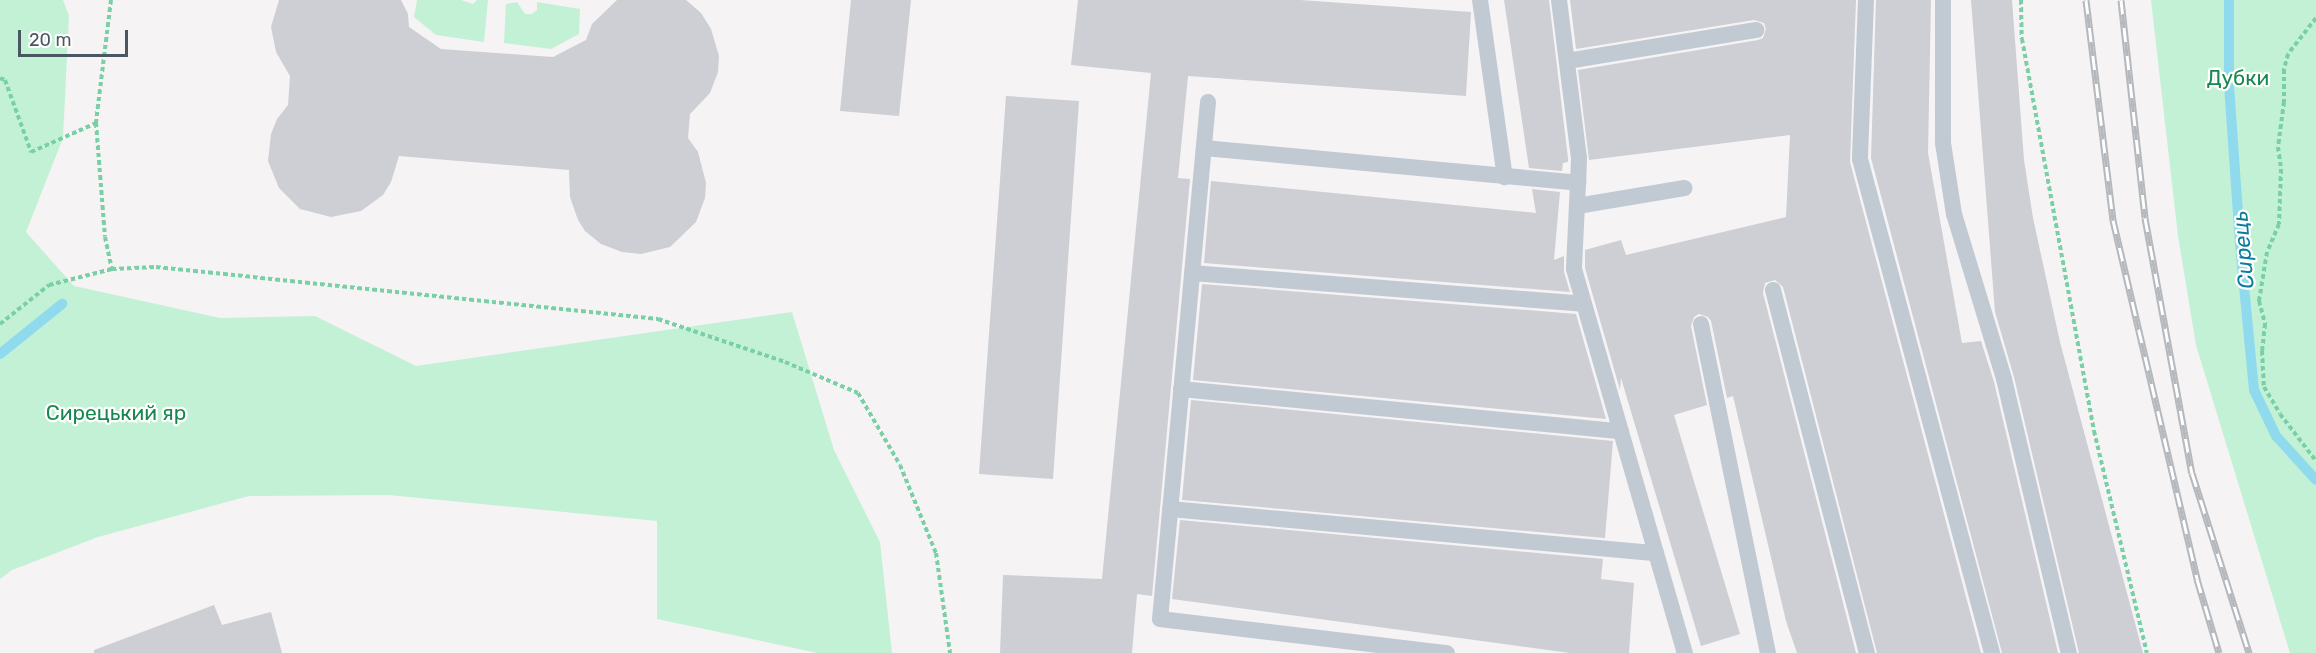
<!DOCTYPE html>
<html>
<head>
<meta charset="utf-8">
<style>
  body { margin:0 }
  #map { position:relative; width:2316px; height:653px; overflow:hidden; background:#f5f3f3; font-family:Rubik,sans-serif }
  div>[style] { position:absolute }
  .green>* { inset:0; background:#c3f1d5 }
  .stream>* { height:10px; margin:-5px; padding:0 5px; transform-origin:5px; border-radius:5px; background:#90daee }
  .building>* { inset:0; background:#cdcfd5 }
  .path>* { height:4px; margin-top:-2px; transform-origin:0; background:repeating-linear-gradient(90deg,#7ad0a6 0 4.5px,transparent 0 7.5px) }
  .lane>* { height:16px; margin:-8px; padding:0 8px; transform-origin:8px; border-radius:8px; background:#c1cad2 }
  .rail>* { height:7px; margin-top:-3.5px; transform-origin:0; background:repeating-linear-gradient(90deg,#fff 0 14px,#b5b8bd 0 28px); box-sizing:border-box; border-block:2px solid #b5b8bd }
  span { translate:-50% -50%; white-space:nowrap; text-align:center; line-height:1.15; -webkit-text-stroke:4.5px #fff; paint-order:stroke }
  .park-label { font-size:21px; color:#17864f }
  .water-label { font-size:22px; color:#0c7c9b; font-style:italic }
  .scale { position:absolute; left:18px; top:30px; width:110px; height:27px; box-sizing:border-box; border:3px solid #4a5661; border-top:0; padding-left:8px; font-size:18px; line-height:21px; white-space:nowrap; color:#4a5661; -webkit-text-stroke:4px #fff; paint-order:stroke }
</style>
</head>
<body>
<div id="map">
  <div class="green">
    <div style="clip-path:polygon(0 0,63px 0,69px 16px,63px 138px,26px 232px,74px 286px,220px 318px,315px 316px,416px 366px,792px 312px,834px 450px,880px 542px,892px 653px,818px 653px,657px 619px,657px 521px,389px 495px,249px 496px,98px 537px,12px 570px,0 579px)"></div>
    <div style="clip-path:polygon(417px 0,461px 0,473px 4px,477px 0,488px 0,484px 42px,436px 35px,414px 17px)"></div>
    <div style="clip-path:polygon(2151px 0,2316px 0,2316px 653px,2290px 653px,2196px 345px,2178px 236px)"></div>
    <div style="clip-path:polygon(517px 2px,525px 14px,532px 14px,537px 10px,537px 2px,580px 9px,579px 34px,551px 49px,504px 43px,506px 4px)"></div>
  </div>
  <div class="stream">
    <div style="left:2229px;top:0;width:85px;rotate:90deg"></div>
    <div style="left:2229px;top:85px;width:170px;rotate:86deg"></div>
    <div style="left:2241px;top:255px;width:136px;rotate:84.5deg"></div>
    <div style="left:2254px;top:390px;width:51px;rotate:64.4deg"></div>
    <div style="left:2276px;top:436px;width:59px;rotate:47.7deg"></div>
    <div style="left:0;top:354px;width:80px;rotate:-38.9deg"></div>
  </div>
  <div class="building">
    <div style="clip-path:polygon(279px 0,401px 0,408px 14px,409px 27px,441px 49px,553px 57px,586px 40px,592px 24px,617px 0,686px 0,701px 13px,711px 29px,719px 56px,718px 72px,710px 93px,690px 114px,688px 138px,698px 152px,706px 183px,705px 198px,696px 222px,670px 247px,641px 254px,622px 252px,601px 244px,585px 231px,578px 220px,570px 197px,569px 170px,399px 156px,391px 182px,383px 195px,361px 211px,331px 217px,300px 209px,279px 188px,268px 161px,271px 134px,277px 119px,288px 105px,290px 76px,276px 52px,271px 27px)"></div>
    <div style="clip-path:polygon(851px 0,911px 0,899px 116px,840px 111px)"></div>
    <div style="clip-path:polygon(1078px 0,1300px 0,1471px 12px,1466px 96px,1188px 76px,1178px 178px,1190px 179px,1152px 596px,1137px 594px,1132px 653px,1000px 653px,1003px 575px,1102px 579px,1151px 73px,1071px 65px)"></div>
    <div style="clip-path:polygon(1504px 0,1549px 0,1568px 158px,1568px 162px,1563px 163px,1562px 171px,1529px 168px)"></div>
    <div style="clip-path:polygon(1570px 0,1856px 0,1850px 162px,1981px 653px,1877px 653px,1783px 287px,1775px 280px,1765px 283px,1763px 293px,1856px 653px,1797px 653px,1786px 621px,1733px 396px,1727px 398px,1711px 321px,1708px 317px,1699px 314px,1694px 317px,1691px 326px,1707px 405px,1674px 415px,1740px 634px,1701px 646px,1621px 378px,1620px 390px,1585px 268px,1585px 250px,1621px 240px,1626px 255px,1786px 217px,1790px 135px,1589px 160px,1578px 70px,1758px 40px,1763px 38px,1766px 29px,1764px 23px,1754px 20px,1576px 49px)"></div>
    <div style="clip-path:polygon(1876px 0,1931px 0,1928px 153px,1962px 343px,1981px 341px,1994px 382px,2058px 653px,2002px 653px,1871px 158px)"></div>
    <div style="clip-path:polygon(1971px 0,2012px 0,2024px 160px,2033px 218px,2060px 342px,2143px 653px,2079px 653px,2014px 377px,1995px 312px)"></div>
    <div style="clip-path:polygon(1006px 96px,1079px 101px,1053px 479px,979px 474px)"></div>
    <div style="clip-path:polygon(1211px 181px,1536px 213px,1532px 189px,1560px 192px,1554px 260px,1564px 256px,1564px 272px,1570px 292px,1204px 263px)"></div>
    <div style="clip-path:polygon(1202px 284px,1576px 314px,1606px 419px,1193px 380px)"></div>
    <div style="clip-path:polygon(1191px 400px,1613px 441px,1605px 538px,1182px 500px)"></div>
    <div style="clip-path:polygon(1180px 520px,1603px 559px,1601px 579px,1634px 583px,1629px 653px,1570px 653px,1172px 599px)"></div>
    <div style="clip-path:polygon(214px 605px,222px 625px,271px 612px,282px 653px,94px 653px,94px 650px)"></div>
  </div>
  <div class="path">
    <div style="left:111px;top:0;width:124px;rotate:97deg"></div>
    <div style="left:96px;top:123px;width:114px;rotate:85.5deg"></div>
    <div style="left:105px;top:237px;width:33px;rotate:78deg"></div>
    <div style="left:112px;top:269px;width:44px;rotate:-2.6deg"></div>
    <div style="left:156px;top:267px;width:505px;rotate:5.91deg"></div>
    <div style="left:658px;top:319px;width:134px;rotate:18.7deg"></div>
    <div style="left:785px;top:362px;width:79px;rotate:23deg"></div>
    <div style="left:858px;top:393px;width:83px;rotate:59.7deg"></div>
    <div style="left:900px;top:465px;width:95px;rotate:67.8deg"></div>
    <div style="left:936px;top:553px;width:101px;rotate:82deg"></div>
    <div style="left:2021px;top:0;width:39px;rotate:89deg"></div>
    <div style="left:2022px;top:39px;width:399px;rotate:79.6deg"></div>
    <div style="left:2094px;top:431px;width:228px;rotate:76.6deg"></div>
    <div style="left:2316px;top:18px;width:46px;rotate:127.9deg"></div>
    <div style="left:2288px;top:54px;width:16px;rotate:105deg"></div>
    <div style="left:2284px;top:69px;width:33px;rotate:90deg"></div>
    <div style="left:2284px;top:102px;width:45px;rotate:97.6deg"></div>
    <div style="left:2278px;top:147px;width:22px;rotate:82deg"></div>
    <div style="left:2281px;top:169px;width:55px;rotate:92.1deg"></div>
    <div style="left:2279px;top:224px;width:30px;rotate:113deg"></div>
    <div style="left:2267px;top:252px;width:50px;rotate:99.3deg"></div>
    <div style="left:2259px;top:301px;width:24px;rotate:75deg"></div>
    <div style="left:2265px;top:324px;width:27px;rotate:96deg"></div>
    <div style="left:2262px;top:351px;width:36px;rotate:87deg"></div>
    <div style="left:2264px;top:387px;width:31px;rotate:59deg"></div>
    <div style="left:2280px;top:414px;width:59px;rotate:52.5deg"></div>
    <div style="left:0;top:78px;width:5px;rotate:22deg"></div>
    <div style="left:5px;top:80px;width:77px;rotate:70.1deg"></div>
    <div style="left:31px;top:152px;width:71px;rotate:-24deg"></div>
    <div style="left:0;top:324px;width:63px;rotate:-38.5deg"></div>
    <div style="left:49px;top:285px;width:65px;rotate:-14.3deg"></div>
  </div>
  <div class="lane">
    <div style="left:1480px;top:0;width:179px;rotate:82deg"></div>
    <div style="left:1559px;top:0;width:159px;rotate:82.8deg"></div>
    <div style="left:1579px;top:158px;width:25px;rotate:92deg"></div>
    <div style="left:1866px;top:0;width:159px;rotate:92.2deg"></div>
    <div style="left:1860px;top:159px;width:511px;rotate:75.04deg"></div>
    <div style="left:1943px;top:0;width:143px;rotate:90deg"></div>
    <div style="left:1943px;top:143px;width:72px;rotate:81.2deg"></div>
    <div style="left:1954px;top:214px;width:172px;rotate:73.1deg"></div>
    <div style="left:2004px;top:379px;width:282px;rotate:76.7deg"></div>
    <div style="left:1567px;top:61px;width:192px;rotate:-9.3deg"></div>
    <div style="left:1208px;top:102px;width:519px;rotate:95.3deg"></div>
    <div style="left:1160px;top:619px;width:289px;rotate:6.8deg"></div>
    <div style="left:1204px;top:148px;width:376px;rotate:5.3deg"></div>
    <div style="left:1578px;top:183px;width:86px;rotate:92.7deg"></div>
    <div style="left:1574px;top:269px;width:400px;rotate:73.9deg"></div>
    <div style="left:1577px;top:206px;width:109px;rotate:-9.5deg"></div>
    <div style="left:1192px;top:273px;width:393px;rotate:4.5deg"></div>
    <div style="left:1773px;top:290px;width:375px;rotate:75.5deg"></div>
    <div style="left:1701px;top:324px;width:336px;rotate:78.5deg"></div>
    <div style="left:1181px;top:389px;width:442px;rotate:5.5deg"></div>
    <div style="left:1170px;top:509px;width:488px;rotate:5.2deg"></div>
  </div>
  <div class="rail">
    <div style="left:2086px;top:0;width:222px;rotate:83deg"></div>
    <div style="left:2113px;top:220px;width:369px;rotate:76.8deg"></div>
    <div style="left:2197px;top:579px;width:77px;rotate:73.4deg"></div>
    <div style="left:2121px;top:0;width:219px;rotate:83.7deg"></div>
    <div style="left:2145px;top:218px;width:259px;rotate:79.6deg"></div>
    <div style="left:2192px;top:473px;width:189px;rotate:72.4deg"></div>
  </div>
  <div class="park-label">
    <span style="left:2238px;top:78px">Дубки</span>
    <span style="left:116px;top:413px">Сирецький яр</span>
  </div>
  <div class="water-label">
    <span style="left:2243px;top:250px;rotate:-95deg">Сирець</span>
  </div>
  <div class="scale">20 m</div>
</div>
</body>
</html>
